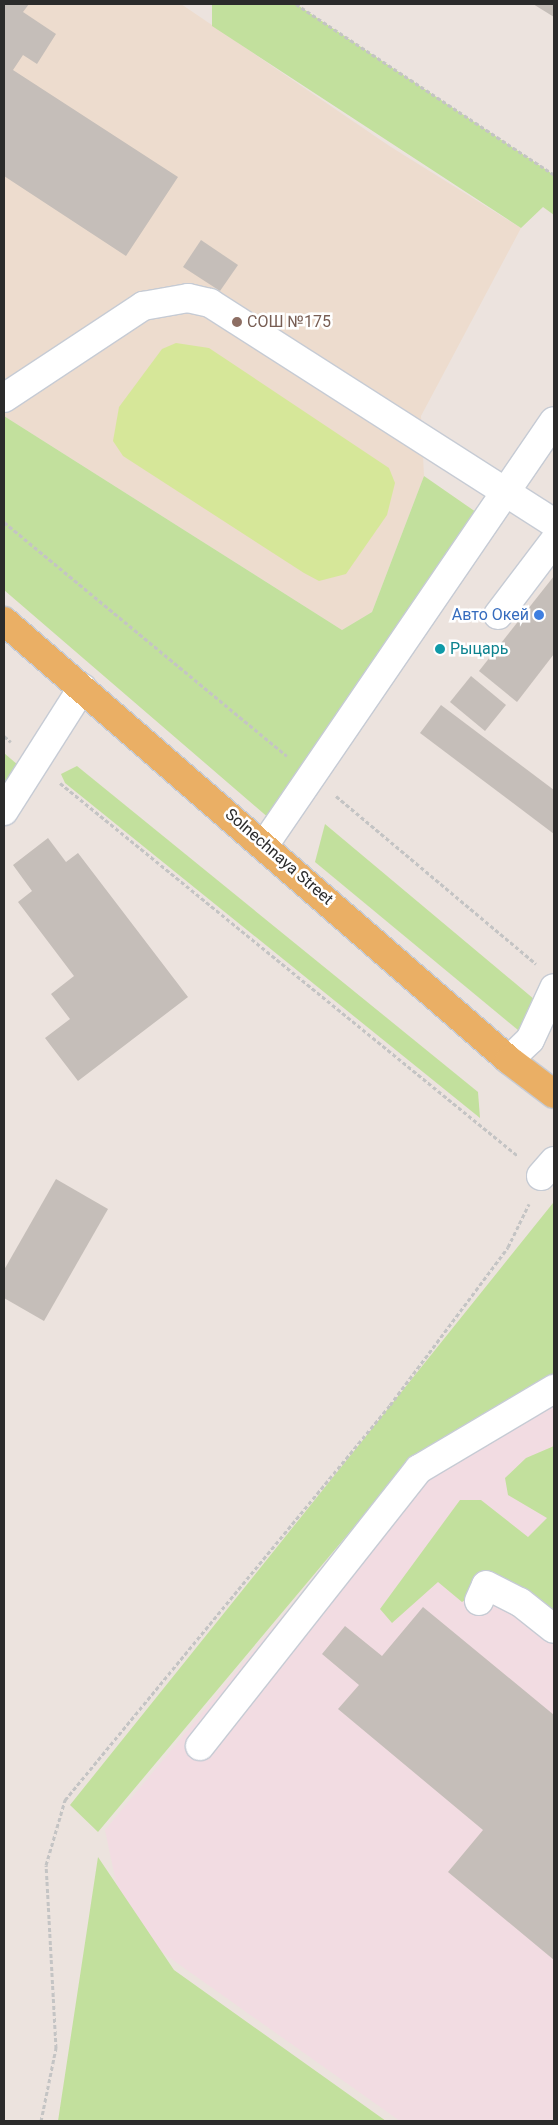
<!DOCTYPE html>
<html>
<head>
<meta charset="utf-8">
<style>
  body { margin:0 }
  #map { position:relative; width:558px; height:2125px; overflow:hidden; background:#ece3de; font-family:Roboto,sans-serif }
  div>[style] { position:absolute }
  .education>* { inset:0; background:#eddcce }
  .medical>* { inset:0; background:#f2dce2 }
  .green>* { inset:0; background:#c2e09d }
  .pitch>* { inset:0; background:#d6e799 }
  .building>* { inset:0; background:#c5beb9 }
  .path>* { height:3px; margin-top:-1.5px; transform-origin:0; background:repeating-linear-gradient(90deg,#c4c4c4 0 4px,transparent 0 6.5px) }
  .roads { filter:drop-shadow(1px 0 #c6cbd4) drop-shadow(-1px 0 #c6cbd4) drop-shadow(0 1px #c6cbd4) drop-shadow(0 -1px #c6cbd4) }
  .minor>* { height:28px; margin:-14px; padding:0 14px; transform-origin:14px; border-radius:14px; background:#fff }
  .major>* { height:28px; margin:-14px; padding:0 14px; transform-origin:14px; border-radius:14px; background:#eaaf65 }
  .dots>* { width:14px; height:14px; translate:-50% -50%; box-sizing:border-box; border:2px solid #fff; border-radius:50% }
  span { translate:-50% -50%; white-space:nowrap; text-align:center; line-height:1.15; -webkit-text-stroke:5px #fff; paint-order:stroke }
  .education-label { font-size:16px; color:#785e54 }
  .left { translate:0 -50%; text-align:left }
  .shop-label { font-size:16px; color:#366cbe }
  .right { translate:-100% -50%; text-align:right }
  .culture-label { font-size:16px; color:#0d838f }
  .street-label { font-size:16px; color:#2b2b2b }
  .frame { position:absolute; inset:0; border:5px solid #2b2b2b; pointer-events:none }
</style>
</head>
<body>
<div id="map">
  <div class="education">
    <div style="clip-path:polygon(4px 4px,181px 4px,391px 147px,521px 228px,421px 416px,424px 476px,372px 612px,342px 630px,4px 416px)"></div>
  </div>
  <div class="medical">
    <div style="clip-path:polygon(554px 1288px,554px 2121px,400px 2121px,125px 1926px,105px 1830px)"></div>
  </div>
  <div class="green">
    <div style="clip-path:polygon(212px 4px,296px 4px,554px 175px,554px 215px,543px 207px,521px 228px,212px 26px)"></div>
    <div style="clip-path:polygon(4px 416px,342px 630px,372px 612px,424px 476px,486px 519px,270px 819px,4px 590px)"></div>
    <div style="clip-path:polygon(4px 753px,18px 765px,4px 783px)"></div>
    <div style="clip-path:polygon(77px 766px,478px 1092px,480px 1118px,65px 783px,61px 774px)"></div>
    <div style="clip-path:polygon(325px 824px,547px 1010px,530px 1040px,315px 862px)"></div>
    <div style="clip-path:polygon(553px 1203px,554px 1397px,428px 1461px,416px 1453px,98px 1832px,70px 1805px)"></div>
    <div style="clip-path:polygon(554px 1446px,554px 1629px,486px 1585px,462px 1602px,438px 1582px,392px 1623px,380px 1609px,460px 1500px,481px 1500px,528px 1537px,547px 1518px,508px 1495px,505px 1478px,526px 1458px)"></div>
    <div style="clip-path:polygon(98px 1857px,174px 1970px,386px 2121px,58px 2121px)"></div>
  </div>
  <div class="pitch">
    <div style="clip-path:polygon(176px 343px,209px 348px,389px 468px,395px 483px,387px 515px,346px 574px,319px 581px,304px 573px,123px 456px,113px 441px,119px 407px,162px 349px)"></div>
  </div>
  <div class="building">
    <div style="clip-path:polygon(4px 4px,29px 4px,23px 12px,56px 34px,37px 64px,23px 55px,13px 70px,178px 177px,126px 256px,4px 176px)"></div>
    <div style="clip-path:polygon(533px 4px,554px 4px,554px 17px)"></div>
    <div style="clip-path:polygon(201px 240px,238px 265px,220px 291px,183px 267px)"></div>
    <div style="clip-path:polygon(554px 576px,554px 654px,517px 702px,479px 671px)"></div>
    <div style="clip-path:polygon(471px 676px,506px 705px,485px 731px,450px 702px)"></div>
    <div style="clip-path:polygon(441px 705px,554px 790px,554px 834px,420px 733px)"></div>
    <div style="clip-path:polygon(48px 838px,66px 862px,78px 853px,188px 997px,78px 1081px,45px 1038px,70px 1019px,51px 994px,74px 976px,18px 902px,32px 891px,13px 865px)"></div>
    <div style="clip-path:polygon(56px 1179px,108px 1209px,44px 1321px,4px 1298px,4px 1270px)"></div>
    <div style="clip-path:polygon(423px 1607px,554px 1715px,554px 1960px,448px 1872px,483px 1830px,338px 1709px,359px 1685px,322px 1654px,345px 1626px,382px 1656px)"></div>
  </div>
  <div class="path">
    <div style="left:296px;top:4px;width:310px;rotate:33.5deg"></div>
    <div style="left:4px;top:522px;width:367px;rotate:39.6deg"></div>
    <div style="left:4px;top:736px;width:9px;rotate:41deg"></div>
    <div style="left:60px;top:783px;width:591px;rotate:39.16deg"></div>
    <div style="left:336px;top:796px;width:261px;rotate:40deg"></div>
    <div style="left:41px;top:2121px;width:75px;rotate:-78.4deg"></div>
    <div style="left:56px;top:2048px;width:183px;rotate:-93.1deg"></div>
    <div style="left:46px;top:1865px;width:68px;rotate:-73.7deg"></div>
    <div style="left:65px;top:1800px;width:512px;rotate:-50.55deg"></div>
    <div style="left:390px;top:1405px;width:197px;rotate:-53.2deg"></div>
    <div style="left:508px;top:1247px;width:48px;rotate:-64deg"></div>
  </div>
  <div class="roads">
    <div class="minor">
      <div style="left:4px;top:398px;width:167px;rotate:-33.5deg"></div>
      <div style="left:143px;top:306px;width:46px;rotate:-10.1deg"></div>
      <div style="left:188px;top:298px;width:23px;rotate:13deg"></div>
      <div style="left:210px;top:303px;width:408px;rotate:32.6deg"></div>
      <div style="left:498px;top:615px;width:93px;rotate:-52.9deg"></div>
      <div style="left:4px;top:811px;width:146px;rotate:-57.6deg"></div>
      <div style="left:265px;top:844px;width:512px;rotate:-55.66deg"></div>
      <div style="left:509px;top:1060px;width:29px;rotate:-44deg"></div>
      <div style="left:530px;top:1040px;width:57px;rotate:-65.2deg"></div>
      <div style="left:541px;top:1176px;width:20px;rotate:-49deg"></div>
      <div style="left:479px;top:1601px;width:17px;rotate:-66deg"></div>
      <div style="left:486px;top:1585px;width:38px;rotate:27deg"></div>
      <div style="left:520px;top:1602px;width:43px;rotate:38.5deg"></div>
      <div style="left:200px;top:1746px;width:353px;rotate:-51.7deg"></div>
      <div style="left:419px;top:1469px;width:157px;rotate:-30.7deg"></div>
    </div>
    <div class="major">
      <div style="left:4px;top:621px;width:669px;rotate:41deg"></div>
      <div style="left:509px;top:1060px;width:56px;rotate:37.1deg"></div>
    </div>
  </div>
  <div class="dots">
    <div style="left:237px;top:322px;background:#8d6e63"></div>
    <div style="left:539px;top:615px;background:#3f7fe0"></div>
    <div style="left:440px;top:649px;background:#0f9aa8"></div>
  </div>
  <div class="education-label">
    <span class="left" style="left:247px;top:322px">СОШ №175</span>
  </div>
  <div class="shop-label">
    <span class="right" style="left:529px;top:615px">Авто Окей</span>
  </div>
  <div class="culture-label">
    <span class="left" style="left:450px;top:649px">Рыцарь</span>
  </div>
  <div class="street-label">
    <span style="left:279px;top:857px;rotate:41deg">Solnechnaya Street</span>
  </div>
  <div class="frame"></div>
</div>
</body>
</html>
